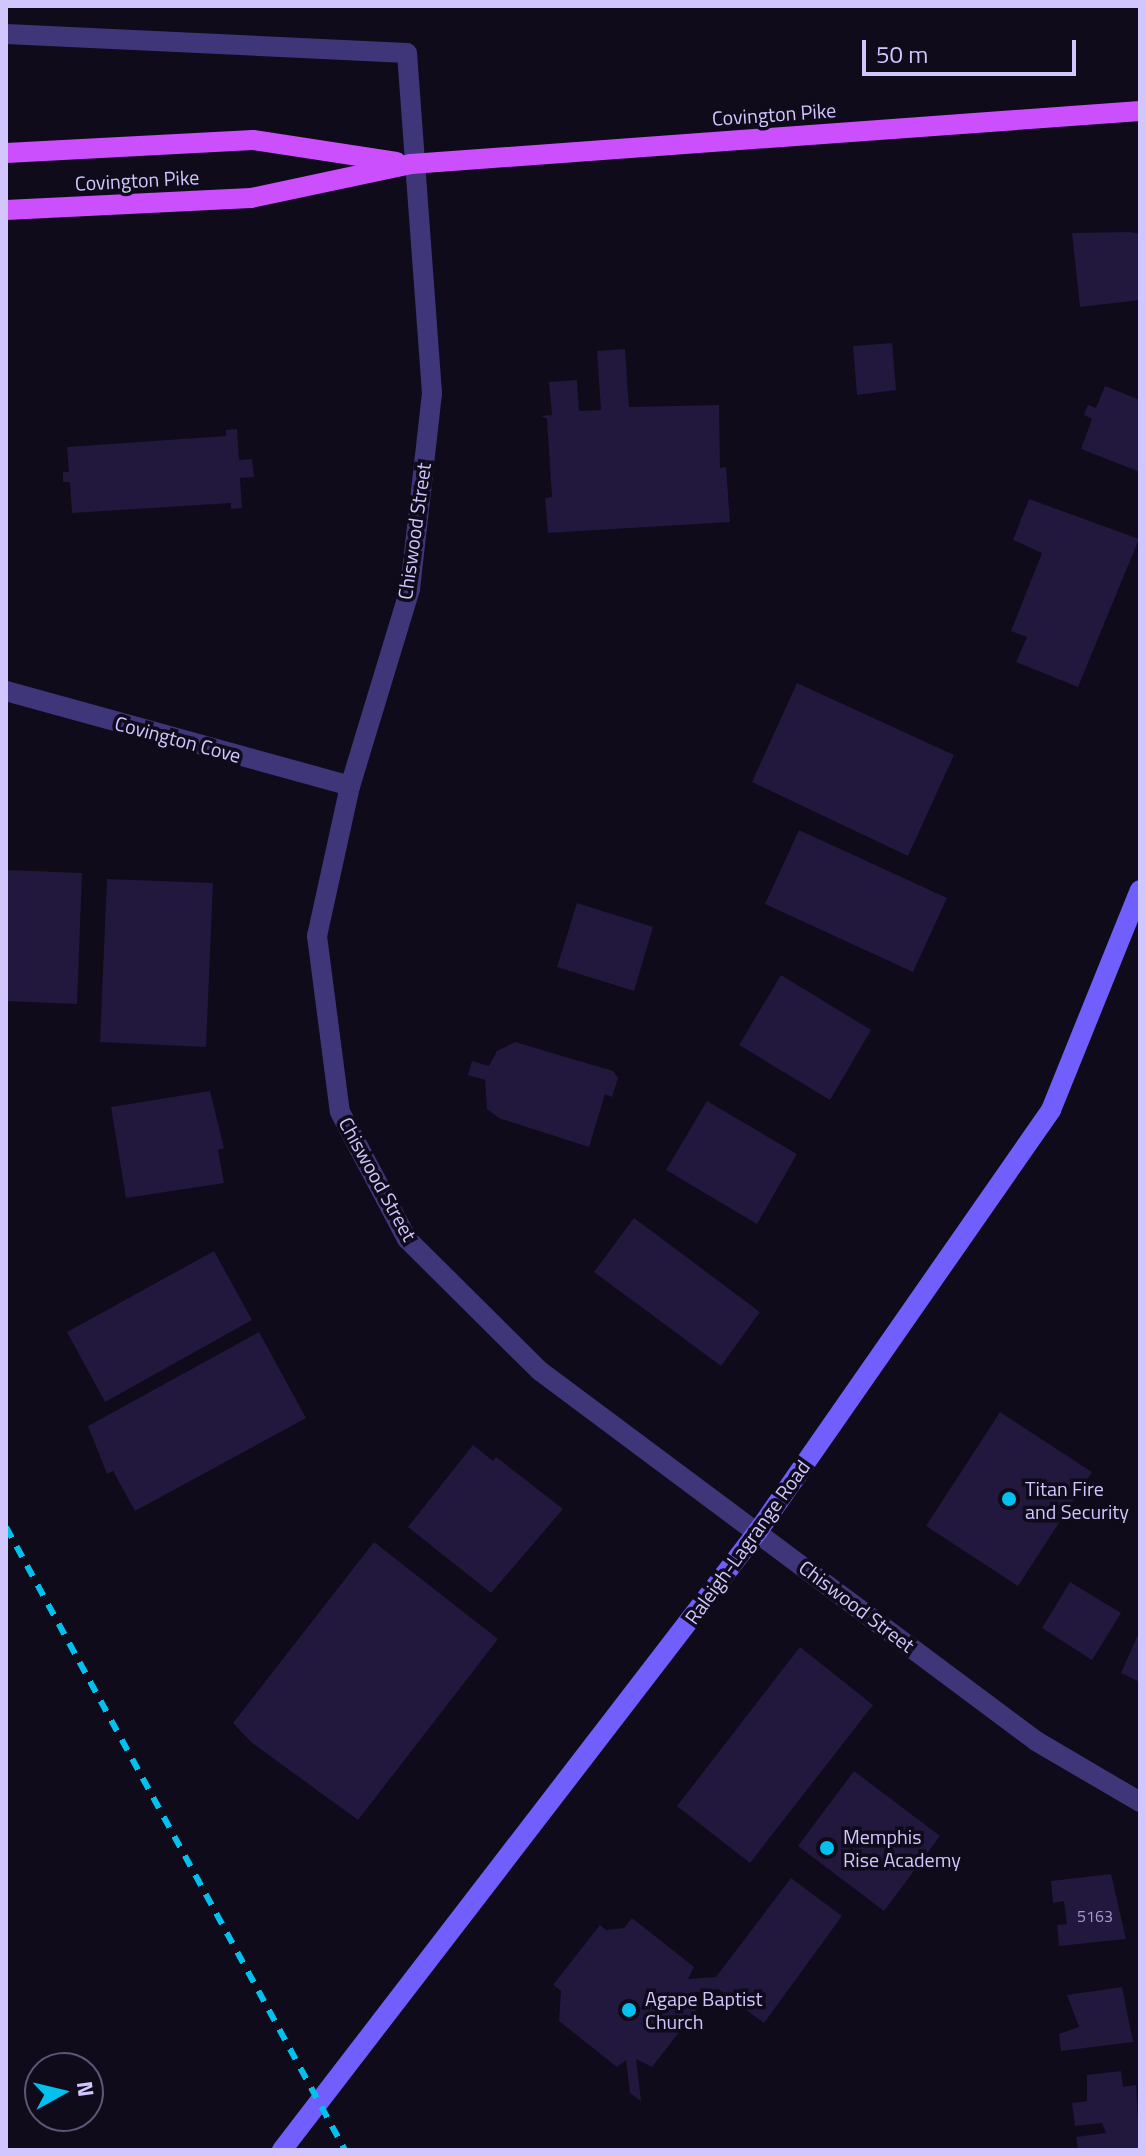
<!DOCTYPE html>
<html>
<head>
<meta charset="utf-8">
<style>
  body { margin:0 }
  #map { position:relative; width:1146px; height:2156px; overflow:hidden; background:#0f0b1b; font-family:"Titillium Web",sans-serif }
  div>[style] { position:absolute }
  .building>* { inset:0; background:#22173c }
  .street>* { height:20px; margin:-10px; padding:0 10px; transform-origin:10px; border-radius:10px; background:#3f367a }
  .secondary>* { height:20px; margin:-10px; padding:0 10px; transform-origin:10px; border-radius:10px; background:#705efd }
  .primary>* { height:20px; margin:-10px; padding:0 10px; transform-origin:10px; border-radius:10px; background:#cb4ffd }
  .rail>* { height:6px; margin-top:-3px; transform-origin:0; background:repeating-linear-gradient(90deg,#03c1ee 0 12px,transparent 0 22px) }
  .dots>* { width:22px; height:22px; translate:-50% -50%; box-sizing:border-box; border:4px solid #0f0b1b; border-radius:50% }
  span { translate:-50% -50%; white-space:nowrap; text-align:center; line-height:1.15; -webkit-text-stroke:7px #0f0b1b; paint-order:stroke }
  .number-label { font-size:16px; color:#a69ace }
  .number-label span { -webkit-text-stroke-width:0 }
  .street-label { font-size:20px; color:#d2c6fe }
  .poi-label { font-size:20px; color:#d2c6fe }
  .left { translate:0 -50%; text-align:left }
  .frame { position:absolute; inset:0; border:8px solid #d2c6fe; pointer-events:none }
  .north { position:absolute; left:24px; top:2052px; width:80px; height:80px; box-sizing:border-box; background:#0f0b1b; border:2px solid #5d5676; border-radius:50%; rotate:82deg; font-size:22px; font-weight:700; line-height:32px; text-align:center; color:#d2c6fe }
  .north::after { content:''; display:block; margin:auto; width:28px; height:36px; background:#03c1ee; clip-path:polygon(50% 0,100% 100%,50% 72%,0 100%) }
  .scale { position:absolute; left:862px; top:40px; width:214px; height:36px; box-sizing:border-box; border:4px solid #d2c6fe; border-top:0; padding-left:10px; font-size:24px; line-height:28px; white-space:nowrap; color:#d2c6fe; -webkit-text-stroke:6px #0f0b1b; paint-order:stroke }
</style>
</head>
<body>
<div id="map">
  <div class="building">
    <div style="clip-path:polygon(1129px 232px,1140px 234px,1140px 300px,1080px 307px,1072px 233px)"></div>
    <div style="clip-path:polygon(892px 343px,896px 390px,857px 395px,853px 346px)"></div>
    <div style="clip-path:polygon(625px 349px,629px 407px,719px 405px,720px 468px,726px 467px,730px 522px,548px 533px,545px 498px,552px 497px,547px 419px,541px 416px,552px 415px,549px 382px,577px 380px,579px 411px,601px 410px,597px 351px)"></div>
    <div style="clip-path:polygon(1105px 386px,1140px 400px,1140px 472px,1081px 449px,1092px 419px,1084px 415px,1088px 405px,1096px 408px)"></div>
    <div style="clip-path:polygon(237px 429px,239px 460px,252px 459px,254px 477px,240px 478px,242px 508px,231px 509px,231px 503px,72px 513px,70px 482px,63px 482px,63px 472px,69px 472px,67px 447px,226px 436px,226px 430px)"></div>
    <div style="clip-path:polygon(1029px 499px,1139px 539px,1078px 687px,1016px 662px,1027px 637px,1011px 631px,1042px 553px,1013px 540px)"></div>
    <div style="clip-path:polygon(797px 683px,954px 755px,908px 856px,752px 782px)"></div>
    <div style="clip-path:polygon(799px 830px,947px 898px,913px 972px,765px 904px)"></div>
    <div style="clip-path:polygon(6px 870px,82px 873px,77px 1004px,6px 1001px)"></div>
    <div style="clip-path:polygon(107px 879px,213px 883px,206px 1047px,100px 1042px)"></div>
    <div style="clip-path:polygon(577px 903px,653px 927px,634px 991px,557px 967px)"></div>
    <div style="clip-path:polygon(781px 975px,871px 1030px,830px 1100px,739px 1045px)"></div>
    <div style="clip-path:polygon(515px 1042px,613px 1071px,618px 1078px,612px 1097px,605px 1094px,589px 1147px,499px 1118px,487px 1109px,485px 1080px,468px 1075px,472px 1061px,489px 1066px,497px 1051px)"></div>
    <div style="clip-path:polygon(210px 1091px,224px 1148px,218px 1150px,224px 1183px,126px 1198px,111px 1107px)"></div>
    <div style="clip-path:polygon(707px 1101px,797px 1154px,757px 1224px,666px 1170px)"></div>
    <div style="clip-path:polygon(634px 1218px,760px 1312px,721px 1366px,594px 1272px)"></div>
    <div style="clip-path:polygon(214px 1251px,252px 1320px,105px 1402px,67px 1332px)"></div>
    <div style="clip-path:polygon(259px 1332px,306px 1418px,135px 1511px,113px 1471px,107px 1474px,88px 1426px)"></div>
    <div style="clip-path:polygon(1000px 1412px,1092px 1472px,1018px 1586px,926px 1526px)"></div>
    <div style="clip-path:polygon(473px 1445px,493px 1461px,496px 1457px,563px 1509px,491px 1593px,408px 1527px)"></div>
    <div style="clip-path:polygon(374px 1542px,498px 1639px,358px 1820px,251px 1742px,233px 1723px)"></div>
    <div style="clip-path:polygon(1070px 1582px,1121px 1613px,1092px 1660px,1042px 1628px)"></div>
    <div style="clip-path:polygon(1140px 1630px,1140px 1682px,1121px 1673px)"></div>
    <div style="clip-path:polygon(800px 1647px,873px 1705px,750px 1863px,677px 1806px)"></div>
    <div style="clip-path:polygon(854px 1771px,940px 1836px,884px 1911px,798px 1846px)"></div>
    <div style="clip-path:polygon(1111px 1874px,1126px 1939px,1059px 1946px,1057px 1925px,1067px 1924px,1064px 1901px,1053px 1903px,1051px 1881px)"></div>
    <div style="clip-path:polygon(791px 1878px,842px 1916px,764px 2023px,718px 1989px,690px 1993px,701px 2004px,652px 2067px,636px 2059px,641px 2101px,630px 2093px,626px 2060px,617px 2067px,559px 2021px,561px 1991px,553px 1985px,600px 1925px,606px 1930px,624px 1928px,632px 1918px,694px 1967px,688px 1979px,716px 1977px)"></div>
    <div style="clip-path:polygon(1122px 1987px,1133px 2042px,1061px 2051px,1059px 2034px,1079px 2027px,1067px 1995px)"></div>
    <div style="clip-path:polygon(1121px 2071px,1123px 2087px,1136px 2085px,1140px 2150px,1078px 2150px,1076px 2137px,1106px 2133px,1102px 2123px,1075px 2126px,1072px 2103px,1087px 2101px,1087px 2075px)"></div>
  </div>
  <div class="street">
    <div style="left:6px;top:34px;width:401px;rotate:2.7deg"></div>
    <div style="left:407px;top:53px;width:341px;rotate:85.8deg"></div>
    <div style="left:432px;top:393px;width:197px;rotate:96.4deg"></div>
    <div style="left:410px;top:589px;width:206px;rotate:106.9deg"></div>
    <div style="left:350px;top:786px;width:154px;rotate:102.4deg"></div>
    <div style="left:317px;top:936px;width:177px;rotate:82.6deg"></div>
    <div style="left:340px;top:1112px;width:144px;rotate:62.2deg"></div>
    <div style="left:407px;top:1239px;width:187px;rotate:44.8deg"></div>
    <div style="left:540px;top:1371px;width:619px;rotate:36.72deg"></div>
    <div style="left:1036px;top:1741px;width:121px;rotate:30.4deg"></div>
    <div style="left:6px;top:691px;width:357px;rotate:15.4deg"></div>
  </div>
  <div class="secondary">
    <div style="left:282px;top:2150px;width:781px;rotate:-52.44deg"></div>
    <div style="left:758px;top:1531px;width:513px;rotate:-55.16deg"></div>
    <div style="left:1051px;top:1110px;width:237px;rotate:-68deg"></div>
  </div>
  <div class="primary">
    <div style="left:6px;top:153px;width:247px;rotate:-3deg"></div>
    <div style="left:253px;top:140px;width:145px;rotate:8.7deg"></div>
    <div style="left:6px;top:210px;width:245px;rotate:-2.8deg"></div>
    <div style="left:251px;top:198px;width:164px;rotate:-12deg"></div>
    <div style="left:411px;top:164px;width:731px;rotate:-4.16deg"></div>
  </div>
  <div class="rail">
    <div style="left:6px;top:1527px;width:709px;rotate:61.45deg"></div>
  </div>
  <div class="dots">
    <div style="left:1009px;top:1499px;background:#03c1ee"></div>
    <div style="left:827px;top:1848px;background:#03c1ee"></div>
    <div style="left:629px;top:2010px;background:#03c1ee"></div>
  </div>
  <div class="number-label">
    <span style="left:1095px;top:1916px">5163</span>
  </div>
  <div class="street-label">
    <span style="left:774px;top:114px;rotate:-4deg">Covington Pike</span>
    <span style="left:137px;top:180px;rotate:-3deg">Covington Pike</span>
    <span style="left:414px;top:531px;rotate:-82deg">Chiswood Street</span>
    <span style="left:178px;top:739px;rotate:15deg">Covington Cove</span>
    <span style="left:378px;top:1179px;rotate:61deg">Chiswood Street</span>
    <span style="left:747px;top:1542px;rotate:-54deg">Raleigh-Lagrange Road</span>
    <span style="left:857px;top:1606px;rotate:37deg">Chiswood Street</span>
  </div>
  <div class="poi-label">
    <span class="left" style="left:1025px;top:1500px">Titan Fire<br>and Security</span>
    <span class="left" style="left:843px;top:1848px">Memphis<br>Rise Academy</span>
    <span class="left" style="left:645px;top:2010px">Agape Baptist<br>Church</span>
  </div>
  <div class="frame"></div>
  <div class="north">N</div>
  <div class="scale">50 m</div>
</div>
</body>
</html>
